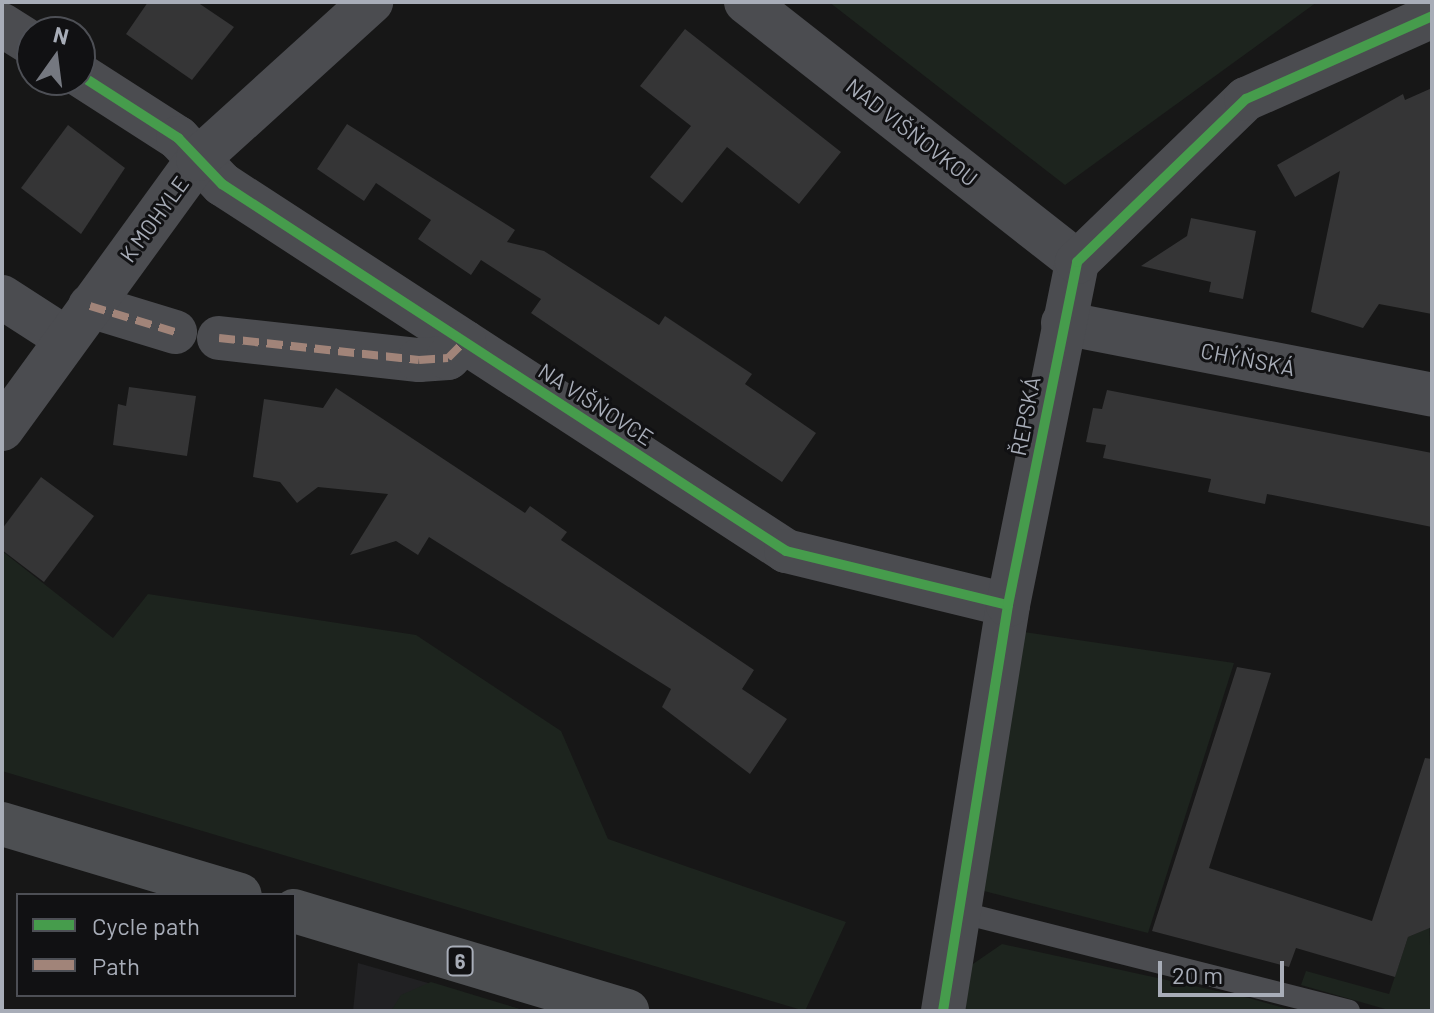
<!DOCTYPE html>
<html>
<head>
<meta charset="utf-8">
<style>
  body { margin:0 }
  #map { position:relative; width:1434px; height:1013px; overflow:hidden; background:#171717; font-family:Barlow,sans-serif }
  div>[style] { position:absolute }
  .built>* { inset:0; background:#212123 }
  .green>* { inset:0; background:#1d241e }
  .building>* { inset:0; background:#353536 }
  .service>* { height:22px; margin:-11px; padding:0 11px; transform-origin:11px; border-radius:11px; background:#4b4c50 }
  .minor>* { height:44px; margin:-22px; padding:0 22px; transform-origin:22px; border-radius:22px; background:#4b4c50 }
  .primary>* { height:44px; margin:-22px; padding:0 22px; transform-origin:22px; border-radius:22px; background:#4d4f52 }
  .quiet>* { height:8px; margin-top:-4px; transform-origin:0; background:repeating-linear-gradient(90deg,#a18479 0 16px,transparent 0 24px) }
  .cycleway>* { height:10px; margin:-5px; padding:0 5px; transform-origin:5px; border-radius:5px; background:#469c4c }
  span { translate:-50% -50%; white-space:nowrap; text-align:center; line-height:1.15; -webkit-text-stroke:6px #111113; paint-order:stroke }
  .shield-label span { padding:2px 6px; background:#111113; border:2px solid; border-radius:6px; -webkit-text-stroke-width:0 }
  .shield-label { font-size:20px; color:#a8adb8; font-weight:700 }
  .street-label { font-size:22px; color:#a8adb8 }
  .frame { position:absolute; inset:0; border:4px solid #a8adb8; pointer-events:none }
  .legend { position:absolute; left:16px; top:893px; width:280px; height:104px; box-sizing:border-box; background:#111113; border:2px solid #4d4f55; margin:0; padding:10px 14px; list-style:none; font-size:24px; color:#a8adb8 }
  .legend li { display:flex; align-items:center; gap:16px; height:40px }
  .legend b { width:40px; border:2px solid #4d4f55 }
  .north { position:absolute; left:16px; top:16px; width:80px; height:80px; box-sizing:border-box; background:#111113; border:2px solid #4d4f55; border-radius:50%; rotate:14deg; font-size:22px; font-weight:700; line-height:32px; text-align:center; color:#a8adb8 }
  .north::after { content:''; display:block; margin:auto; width:28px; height:36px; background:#757880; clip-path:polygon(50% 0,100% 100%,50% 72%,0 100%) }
  .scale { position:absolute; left:1158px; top:961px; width:126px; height:36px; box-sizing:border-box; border:4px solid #a8adb8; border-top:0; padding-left:10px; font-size:24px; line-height:28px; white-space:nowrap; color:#a8adb8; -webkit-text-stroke:6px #111113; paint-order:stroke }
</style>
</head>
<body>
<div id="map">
  <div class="built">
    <div style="clip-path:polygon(358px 963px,526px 1011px,353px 1011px)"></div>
  </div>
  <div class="green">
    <div style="clip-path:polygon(829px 2px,1317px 2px,1065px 185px)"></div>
    <div style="clip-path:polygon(2px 551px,113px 638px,148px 594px,416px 635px,561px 731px,608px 839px,846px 922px,805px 1011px,2px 771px)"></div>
    <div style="clip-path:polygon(1024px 632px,1234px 663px,1148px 933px,980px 890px)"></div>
    <div style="clip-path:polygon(1429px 914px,1432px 1011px,1392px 1011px,1301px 985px,1306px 971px,1389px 994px,1408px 937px,1424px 930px)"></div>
    <div style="clip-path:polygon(1002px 944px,1249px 998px,1294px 1011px,961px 1011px,970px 966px)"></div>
    <div style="clip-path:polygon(431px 982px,526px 1011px,391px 1011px,401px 995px)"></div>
  </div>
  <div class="building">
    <div style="clip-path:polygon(148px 2px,197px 2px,234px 27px,192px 80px,126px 34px)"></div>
    <div style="clip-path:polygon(685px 29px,841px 152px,799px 204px,727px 147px,682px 203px,650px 177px,691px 126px,640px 86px)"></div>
    <div style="clip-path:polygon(1432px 88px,1432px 314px,1379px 304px,1363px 328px,1311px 312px,1340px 171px,1295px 197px,1277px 165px,1403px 94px,1405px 100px)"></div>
    <div style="clip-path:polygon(347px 124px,515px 230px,507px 242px,544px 251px,659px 325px,665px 316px,752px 374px,745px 384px,816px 433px,782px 482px,531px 313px,541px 299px,481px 260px,471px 275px,418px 239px,431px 220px,376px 183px,364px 201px,317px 169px)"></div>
    <div style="clip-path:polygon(68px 125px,125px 168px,81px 234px,21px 188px)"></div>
    <div style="clip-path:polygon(1191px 218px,1256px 231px,1243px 299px,1209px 292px,1211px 282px,1141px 266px,1187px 236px)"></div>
    <div style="clip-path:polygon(129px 387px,196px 396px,187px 456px,113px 445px,118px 404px,126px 406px)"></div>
    <div style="clip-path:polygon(336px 388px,525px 513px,530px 506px,567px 532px,561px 540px,754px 670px,742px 689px,787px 719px,750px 774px,662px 707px,671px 689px,429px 537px,418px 555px,396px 541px,350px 555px,388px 494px,318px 487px,297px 503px,280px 482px,253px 477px,264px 399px,323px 408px)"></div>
    <div style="clip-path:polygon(1107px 390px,1432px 453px,1432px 527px,1267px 494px,1265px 504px,1208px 492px,1211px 479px,1103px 458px,1106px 445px,1086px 442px,1093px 408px,1102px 409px)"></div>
    <div style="clip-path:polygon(41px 477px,94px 516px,44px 582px,2px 550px,2px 529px)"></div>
    <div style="clip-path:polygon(1237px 667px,1271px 673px,1209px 868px,1372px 921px,1425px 758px,1432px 759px,1432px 927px,1408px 937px,1395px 977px,1296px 948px,1289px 967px,1152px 931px)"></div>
  </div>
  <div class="service">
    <div style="left:963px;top:913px;width:398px;rotate:14.2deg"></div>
  </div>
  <div class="minor">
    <div style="left:746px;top:2px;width:421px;rotate:38.1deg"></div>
    <div style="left:2px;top:25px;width:36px;rotate:32deg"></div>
    <div style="left:80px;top:75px;width:117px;rotate:32.7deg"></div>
    <div style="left:178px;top:138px;width:64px;rotate:46.3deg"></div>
    <div style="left:222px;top:184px;width:673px;rotate:33.05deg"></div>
    <div style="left:786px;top:551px;width:228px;rotate:13.7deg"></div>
    <div style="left:2px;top:297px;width:77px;rotate:32.9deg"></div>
    <div style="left:90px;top:306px;width:89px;rotate:17deg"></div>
    <div style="left:1063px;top:323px;width:376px;rotate:11deg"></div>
    <div style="left:219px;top:338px;width:201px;rotate:6.3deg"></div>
    <div style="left:419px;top:360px;width:29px;rotate:-4deg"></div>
    <div style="left:448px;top:358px;width:23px;rotate:-45deg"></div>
    <div style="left:2px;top:429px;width:334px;rotate:-54deg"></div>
    <div style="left:198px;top:159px;width:234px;rotate:-42.2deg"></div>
    <div style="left:943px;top:1011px;width:411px;rotate:-80.9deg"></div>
    <div style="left:1008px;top:605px;width:350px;rotate:-78.6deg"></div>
    <div style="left:1077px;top:262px;width:235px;rotate:-44deg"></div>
    <div style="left:1246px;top:99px;width:204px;rotate:-24deg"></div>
  </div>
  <div class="primary">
    <div style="left:2px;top:824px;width:248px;rotate:16.6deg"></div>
    <div style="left:294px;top:911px;width:348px;rotate:16.7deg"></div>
  </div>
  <div class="quiet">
    <div style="left:90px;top:306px;width:89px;rotate:17deg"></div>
    <div style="left:219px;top:338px;width:201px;rotate:6.3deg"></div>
    <div style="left:419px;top:360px;width:29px;rotate:-4deg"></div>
    <div style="left:448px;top:358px;width:23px;rotate:-45deg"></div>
  </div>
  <div class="cycleway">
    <div style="left:80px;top:75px;width:117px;rotate:32.7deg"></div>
    <div style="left:178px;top:138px;width:64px;rotate:46.3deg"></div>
    <div style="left:222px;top:184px;width:673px;rotate:33.05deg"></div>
    <div style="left:786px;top:551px;width:228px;rotate:13.7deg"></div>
    <div style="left:943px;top:1011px;width:411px;rotate:-80.9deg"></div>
    <div style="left:1008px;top:605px;width:350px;rotate:-78.6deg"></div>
    <div style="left:1077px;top:262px;width:235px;rotate:-44deg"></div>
    <div style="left:1246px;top:99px;width:204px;rotate:-24deg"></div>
  </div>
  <div class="shield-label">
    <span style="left:460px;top:961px">6</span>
  </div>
  <div class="street-label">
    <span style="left:912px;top:132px;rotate:38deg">NAD VIŠŇOVKOU</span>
    <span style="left:154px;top:219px;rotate:-54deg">K MOHYLE</span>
    <span style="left:1248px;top:359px;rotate:11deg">CHÝŇSKÁ</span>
    <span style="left:596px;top:404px;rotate:33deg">NA VIŠŇOVCE</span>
    <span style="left:1025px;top:416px;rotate:-79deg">ŘEPSKÁ</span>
  </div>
  <div class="frame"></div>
  <ul class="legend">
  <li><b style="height:10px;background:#469c4c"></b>Cycle path</li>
  <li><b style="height:10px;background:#a18479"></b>Path</li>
  </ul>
  <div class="north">N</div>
  <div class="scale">20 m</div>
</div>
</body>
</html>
